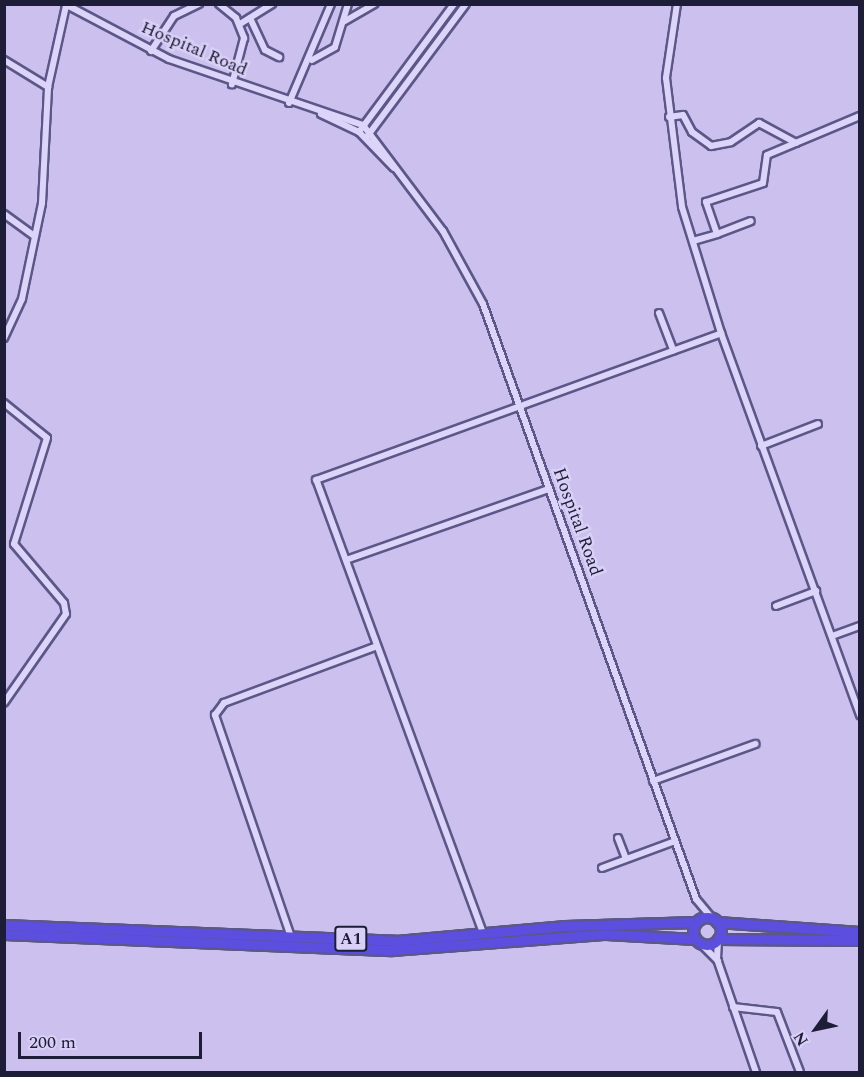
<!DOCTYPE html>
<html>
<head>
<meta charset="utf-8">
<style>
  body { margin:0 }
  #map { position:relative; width:864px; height:1077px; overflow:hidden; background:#cbc0ee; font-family:Spectral,serif }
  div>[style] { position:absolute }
  .roads { filter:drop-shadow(2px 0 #5b5888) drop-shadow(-2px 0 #5b5888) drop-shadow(0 2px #5b5888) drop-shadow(0 -2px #5b5888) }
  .minor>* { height:6px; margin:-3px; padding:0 3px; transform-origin:3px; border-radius:3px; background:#dcd4f9 }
  .highway>* { height:9px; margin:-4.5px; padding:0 4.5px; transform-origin:4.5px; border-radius:4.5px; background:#5c4fe0 }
  .highway>.ring { margin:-4.5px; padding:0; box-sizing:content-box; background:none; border:9px solid #5c4fe0; border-radius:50% }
  span { translate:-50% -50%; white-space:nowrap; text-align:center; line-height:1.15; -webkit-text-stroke:5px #d9d0f6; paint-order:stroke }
  .shield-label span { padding:2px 4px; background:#d9d0f6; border:2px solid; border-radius:4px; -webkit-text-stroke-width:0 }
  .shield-label { font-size:16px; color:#1d1d37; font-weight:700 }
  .street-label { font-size:18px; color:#1d1d37 }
  .frame { position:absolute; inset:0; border:6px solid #1d1d37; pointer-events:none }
  .north { position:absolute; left:786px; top:999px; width:60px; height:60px; -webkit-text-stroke:4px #d9d0f6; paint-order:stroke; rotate:237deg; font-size:16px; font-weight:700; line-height:24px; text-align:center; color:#1d1d37 }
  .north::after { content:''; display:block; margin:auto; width:21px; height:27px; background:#1d1d37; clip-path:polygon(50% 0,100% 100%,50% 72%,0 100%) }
  .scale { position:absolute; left:18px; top:1032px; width:184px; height:27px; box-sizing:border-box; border:3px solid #1d1d37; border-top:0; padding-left:8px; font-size:18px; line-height:21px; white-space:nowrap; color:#1d1d37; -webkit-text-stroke:4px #d9d0f6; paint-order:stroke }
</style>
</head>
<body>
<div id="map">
  <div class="roads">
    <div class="minor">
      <div style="left:65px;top:4px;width:118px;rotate:27.9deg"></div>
      <div style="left:169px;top:59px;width:205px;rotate:18.8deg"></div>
      <div style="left:363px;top:125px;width:133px;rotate:53deg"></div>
      <div style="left:443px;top:231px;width:83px;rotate:61.3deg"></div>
      <div style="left:483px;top:304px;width:632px;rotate:70.3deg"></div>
      <div style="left:696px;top:899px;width:25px;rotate:50deg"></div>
      <div style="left:219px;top:4px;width:22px;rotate:39deg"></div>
      <div style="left:236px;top:18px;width:22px;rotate:68deg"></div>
      <div style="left:244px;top:38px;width:48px;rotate:104.6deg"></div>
      <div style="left:677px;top:4px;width:75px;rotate:98.5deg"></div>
      <div style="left:666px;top:78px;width:130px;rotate:82.9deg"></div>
      <div style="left:682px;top:207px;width:132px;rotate:72.8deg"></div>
      <div style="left:721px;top:333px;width:407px;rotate:70deg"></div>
      <div style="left:250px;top:18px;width:35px;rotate:65deg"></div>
      <div style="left:265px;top:50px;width:16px;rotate:27deg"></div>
      <div style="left:345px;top:21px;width:34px;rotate:-30deg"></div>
      <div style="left:240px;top:24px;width:38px;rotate:-32deg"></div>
      <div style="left:151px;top:51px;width:42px;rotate:-56.7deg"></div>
      <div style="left:174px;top:16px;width:28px;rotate:-26deg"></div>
      <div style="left:4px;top:60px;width:52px;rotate:31.5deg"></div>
      <div style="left:312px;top:60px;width:26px;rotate:-29deg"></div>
      <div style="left:335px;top:47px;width:45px;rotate:-73.2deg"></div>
      <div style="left:289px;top:103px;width:108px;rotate:-67deg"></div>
      <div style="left:321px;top:114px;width:42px;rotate:25.3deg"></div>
      <div style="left:359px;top:132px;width:50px;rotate:45.8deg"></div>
      <div style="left:669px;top:117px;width:14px;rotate:-8deg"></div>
      <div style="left:683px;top:115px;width:19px;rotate:62deg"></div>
      <div style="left:692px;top:132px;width:24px;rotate:36deg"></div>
      <div style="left:711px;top:146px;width:20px;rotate:-11deg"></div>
      <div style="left:731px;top:142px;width:34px;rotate:-34deg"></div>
      <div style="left:759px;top:123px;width:42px;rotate:28.4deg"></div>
      <div style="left:359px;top:132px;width:159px;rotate:-53.4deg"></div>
      <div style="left:366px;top:138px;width:167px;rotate:-53.3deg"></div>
      <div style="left:4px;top:214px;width:37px;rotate:36deg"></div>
      <div style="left:717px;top:234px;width:36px;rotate:-21deg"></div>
      <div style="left:693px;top:241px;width:25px;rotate:-16deg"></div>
      <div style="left:717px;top:234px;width:34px;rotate:-109deg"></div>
      <div style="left:706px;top:202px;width:60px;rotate:-18.4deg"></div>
      <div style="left:763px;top:183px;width:28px;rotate:-82deg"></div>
      <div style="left:767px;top:155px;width:101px;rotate:-22.8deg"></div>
      <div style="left:659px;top:313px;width:40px;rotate:69deg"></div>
      <div style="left:4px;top:338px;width:43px;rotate:-65.2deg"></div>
      <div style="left:22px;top:299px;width:98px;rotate:-78.2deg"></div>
      <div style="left:42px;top:203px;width:116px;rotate:-87deg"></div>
      <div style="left:48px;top:87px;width:83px;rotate:-77.5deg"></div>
      <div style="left:4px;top:403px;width:55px;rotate:39.1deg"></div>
      <div style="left:47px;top:438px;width:111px;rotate:107.3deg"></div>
      <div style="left:14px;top:544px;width:77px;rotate:49.7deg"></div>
      <div style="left:64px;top:603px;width:11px;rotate:80deg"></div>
      <div style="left:66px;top:614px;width:108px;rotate:124.9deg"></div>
      <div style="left:761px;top:446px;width:61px;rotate:-21.1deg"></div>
      <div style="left:346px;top:560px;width:215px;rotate:-19.3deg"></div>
      <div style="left:776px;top:606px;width:43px;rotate:-20.6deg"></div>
      <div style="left:832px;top:636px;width:30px;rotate:-20deg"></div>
      <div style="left:653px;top:781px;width:109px;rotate:-19.9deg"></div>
      <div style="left:618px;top:838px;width:22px;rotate:69deg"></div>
      <div style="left:602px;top:868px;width:78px;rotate:-20.3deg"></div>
      <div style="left:483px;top:933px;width:483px;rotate:-110.2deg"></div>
      <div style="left:316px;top:480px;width:431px;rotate:-19.9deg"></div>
      <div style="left:291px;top:937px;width:235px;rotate:-108.9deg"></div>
      <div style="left:215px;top:715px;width:15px;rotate:-53deg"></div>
      <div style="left:224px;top:703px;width:163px;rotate:-20.4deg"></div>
      <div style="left:718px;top:940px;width:19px;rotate:93deg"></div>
      <div style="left:717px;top:959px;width:120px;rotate:71deg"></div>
      <div style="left:701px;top:944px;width:24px;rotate:45deg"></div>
      <div style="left:733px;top:1007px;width:44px;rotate:6.5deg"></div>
      <div style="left:777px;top:1012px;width:64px;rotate:69deg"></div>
    </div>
    <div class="highway">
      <div class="ring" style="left:693px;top:917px;width:19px;height:19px"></div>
      <div style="left:717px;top:922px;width:143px;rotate:4deg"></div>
      <div style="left:4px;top:925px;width:392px;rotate:2.3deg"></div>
      <div style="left:396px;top:941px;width:170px;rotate:-5.1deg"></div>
      <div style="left:565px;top:926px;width:131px;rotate:-1.7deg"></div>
      <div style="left:4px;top:934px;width:388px;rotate:2.4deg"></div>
      <div style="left:392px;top:950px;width:215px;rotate:-4.3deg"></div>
      <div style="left:606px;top:934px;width:89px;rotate:3.2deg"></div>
      <div style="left:718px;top:939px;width:142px;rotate:0.4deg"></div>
    </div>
  </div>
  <div class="shield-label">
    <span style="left:351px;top:939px">A1</span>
  </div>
  <div class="street-label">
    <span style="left:194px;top:49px;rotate:23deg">Hospital Road</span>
    <span style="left:577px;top:522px;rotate:70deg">Hospital Road</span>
  </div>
  <div class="frame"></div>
  <div class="north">N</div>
  <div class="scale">200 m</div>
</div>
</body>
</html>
